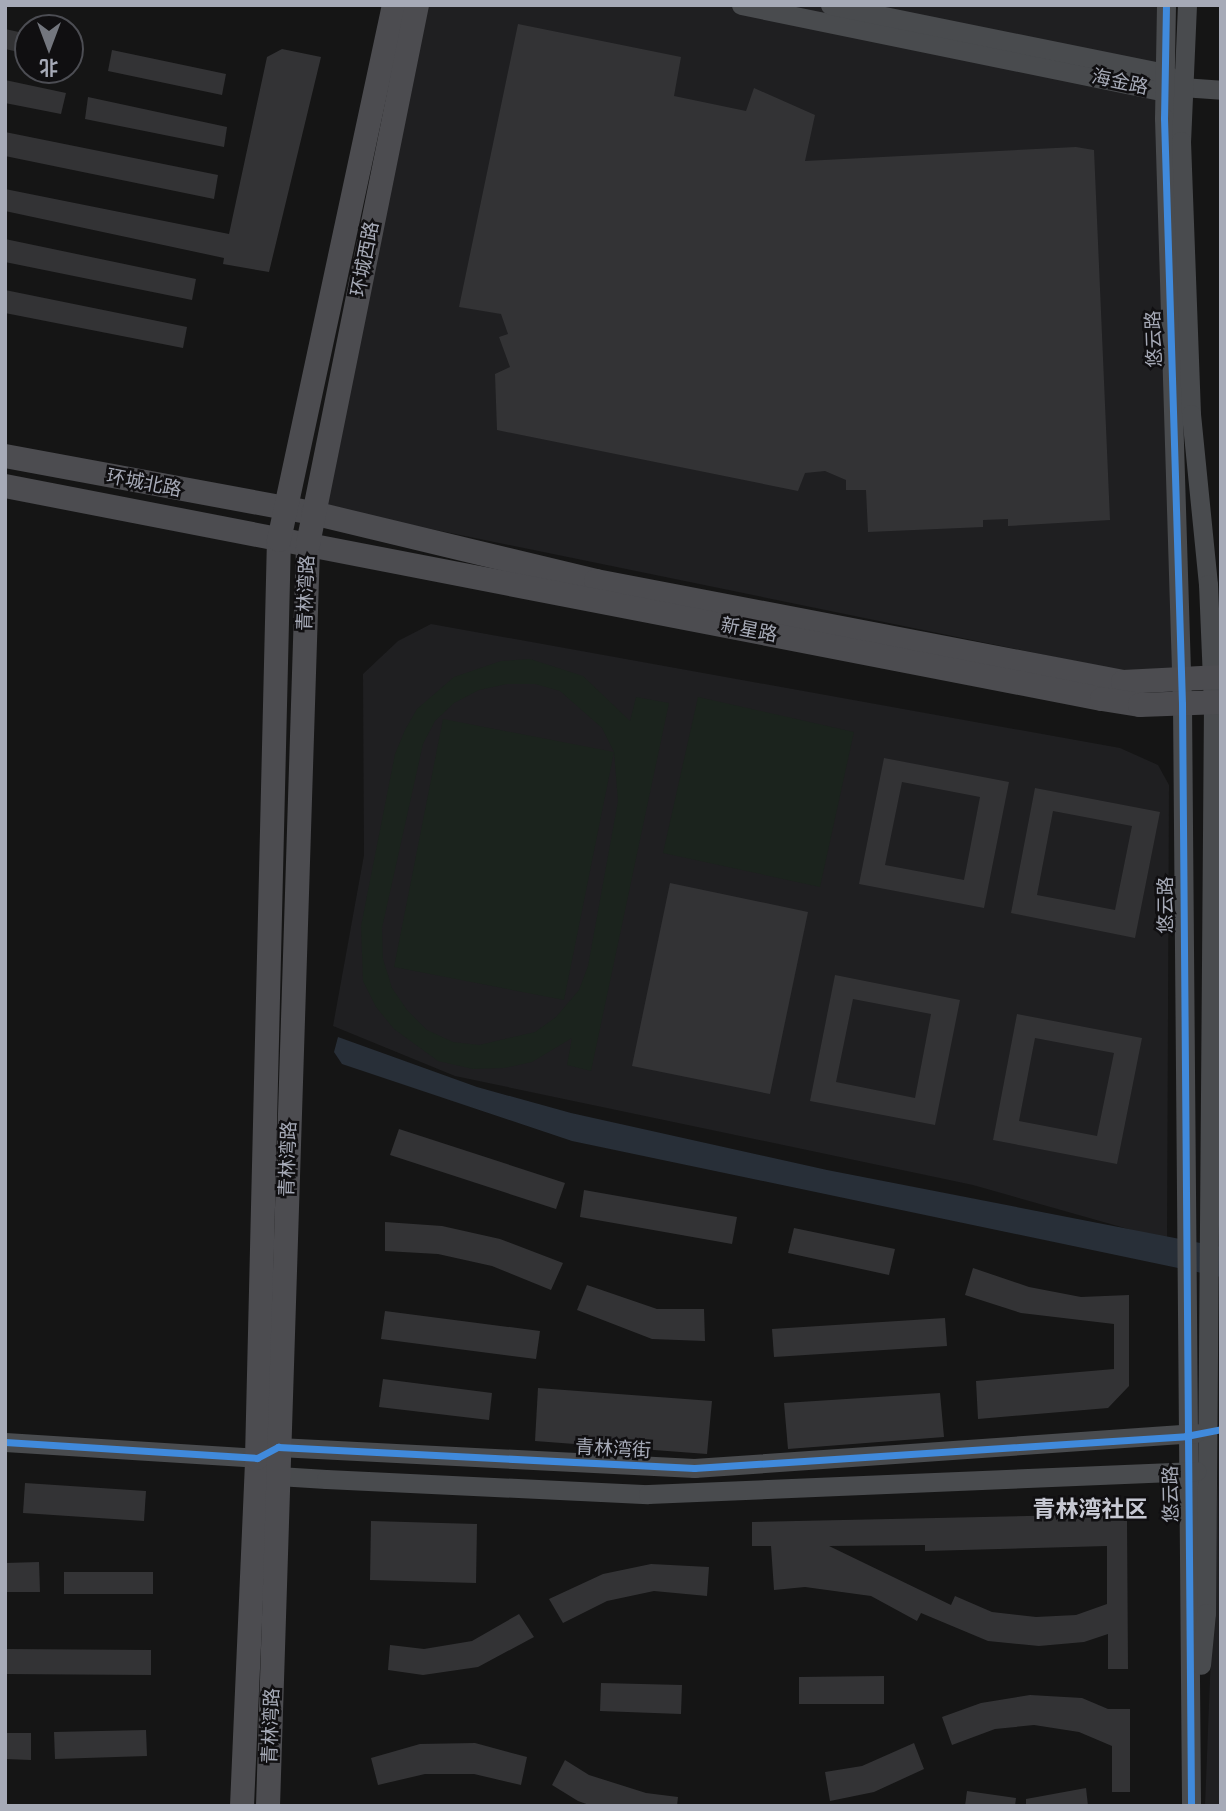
<!DOCTYPE html>
<html>
<head>
<meta charset="utf-8">
<style>
  body { margin:0 }
  #map { position:relative; width:1226px; height:1811px; overflow:hidden; background:#151515; font-family:Raleway,"Noto Sans SC",sans-serif }
  div>[style] { position:absolute }
  .built>* { inset:0; background:#1f1f21 }
  .green>* { inset:0; background:#1b231d }
  .water>* { inset:0; background:#282f38 }
  .building>* { inset:0; background:#333335 }
  .minor>* { height:19px; margin:-9.5px; padding:0 9.5px; transform-origin:9.5px; border-radius:9.5px; background:#494b4e }
  .major>* { height:24px; margin:-12px; padding:0 12px; transform-origin:12px; border-radius:12px; background:#4c4c50 }
  .cycleway>* { height:7px; margin:-3.5px; padding:0 3.5px; transform-origin:3.5px; border-radius:3.5px; background:#408adc }
  span { translate:-50% -50%; white-space:nowrap; text-align:center; line-height:1.15; -webkit-text-stroke:5px #100f11; paint-order:stroke }
  .street-label { font-size:19px; color:#a6aab7 }
  .quarter-label { font-size:23px; color:#c7c9d3; font-weight:700 }
  .frame { position:absolute; inset:0; border:7px solid #a6aab7; pointer-events:none }
  .north { position:absolute; left:14px; top:14px; width:70px; height:70px; box-sizing:border-box; background:#100f11; border:2px solid #4c4d53; border-radius:50%; rotate:180deg; font-size:19px; font-weight:700; line-height:28px; text-align:center; color:#a6aab7 }
  .north::after { content:''; display:block; margin:auto; width:24px; height:32px; background:#73767e; clip-path:polygon(50% 0,100% 100%,50% 72%,0 100%) }
</style>
</head>
<body>
<div id="map">
  <div class="built">
    <div style="clip-path:polygon(427px 5px,1157px 5px,1172px 668px,1123px 671px,324px 507px)"></div>
    <div style="clip-path:polygon(431px 624px,1120px 748px,1158px 765px,1169px 785px,1167px 1240px,973px 1185px,455px 1076px,333px 1026px,364px 855px,363px 674px,398px 641px)"></div>
    <div style="clip-path:polygon(1218px 1477px,1221px 1806px,1205px 1806px)"></div>
  </div>
  <div class="green">
    <div style="clip-path:polygon(evenodd,530px 659px,583px 676px,630px 721px,636px 697px,669px 703px,591px 1071px,567px 1065px,572px 1038px,532px 1062px,504px 1068px,473px 1069px,438px 1061px,394px 1029px,376px 1007px,363px 981px,361px 926px,395px 754px,405px 730px,417px 709px,454px 677px,501px 661px,530px 659px,507px 684px,535px 684px,560px 691px,602px 728px,614px 752px,443px 719px,394px 967px,564px 1000px,614px 752px,618px 801px,588px 966px,579px 990px,556px 1017px,535px 1032px,479px 1045px,453px 1042px,427px 1030px,407px 1010px,392px 988px,383px 959px,382px 928px,423px 744px,435px 721px,454px 703px,479px 690px,507px 684px)"></div>
    <div style="clip-path:polygon(698px 697px,854px 732px,820px 887px,663px 853px)"></div>
  </div>
  <div class="water">
    <div style="clip-path:polygon(338px 1037px,477px 1087px,571px 1113px,827px 1170px,1221px 1247px,1221px 1277px,572px 1141px,342px 1064px,334px 1052px)"></div>
  </div>
  <div class="building">
    <div style="clip-path:polygon(518px 24px,681px 57px,674px 96px,746px 111px,754px 88px,815px 115px,805px 161px,1076px 147px,1094px 150px,1110px 520px,1008px 526px,1008px 519px,983px 520px,983px 527px,868px 532px,866px 490px,846px 490px,846px 480px,825px 471px,805px 473px,798px 491px,497px 430px,495px 374px,510px 367px,499px 337px,508px 334px,501px 314px,459px 307px)"></div>
    <div style="clip-path:polygon(5px 29px,28px 34px,28px 54px,5px 49px)"></div>
    <div style="clip-path:polygon(282px 49px,321px 57px,269px 272px,223px 264px,224px 258px,5px 211px,5px 189px,229px 234px,267px 57px)"></div>
    <div style="clip-path:polygon(112px 50px,226px 74px,222px 95px,108px 71px)"></div>
    <div style="clip-path:polygon(5px 80px,66px 93px,61px 114px,5px 103px)"></div>
    <div style="clip-path:polygon(88px 97px,227px 127px,224px 147px,85px 119px)"></div>
    <div style="clip-path:polygon(5px 132px,218px 175px,214px 199px,5px 156px)"></div>
    <div style="clip-path:polygon(5px 239px,196px 279px,192px 300px,5px 262px)"></div>
    <div style="clip-path:polygon(5px 290px,187px 327px,183px 348px,5px 313px)"></div>
    <div style="clip-path:polygon(evenodd,884px 758px,1009px 782px,984px 908px,859px 884px,884px 758px,902px 782px,980px 797px,964px 880px,885px 865px,902px 782px)"></div>
    <div style="clip-path:polygon(evenodd,1035px 788px,1160px 812px,1135px 938px,1011px 913px,1035px 788px,1053px 811px,1132px 826px,1115px 910px,1037px 895px,1053px 811px)"></div>
    <div style="clip-path:polygon(670px 883px,808px 912px,770px 1094px,632px 1066px)"></div>
    <div style="clip-path:polygon(evenodd,835px 975px,960px 1000px,935px 1125px,810px 1101px,835px 975px,853px 999px,931px 1014px,915px 1098px,836px 1082px,853px 999px)"></div>
    <div style="clip-path:polygon(evenodd,1017px 1014px,1142px 1038px,1117px 1164px,993px 1140px,1017px 1014px,1035px 1038px,1114px 1053px,1097px 1136px,1019px 1121px,1035px 1038px)"></div>
    <div style="clip-path:polygon(399px 1129px,565px 1183px,556px 1209px,390px 1155px)"></div>
    <div style="clip-path:polygon(584px 1190px,737px 1217px,732px 1244px,580px 1217px)"></div>
    <div style="clip-path:polygon(385px 1222px,442px 1226px,500px 1239px,563px 1263px,551px 1290px,492px 1266px,438px 1254px,385px 1251px)"></div>
    <div style="clip-path:polygon(794px 1228px,895px 1249px,889px 1275px,788px 1253px)"></div>
    <div style="clip-path:polygon(973px 1268px,1029px 1287px,1081px 1297px,1129px 1295px,1129px 1386px,1108px 1408px,978px 1419px,976px 1381px,1114px 1369px,1114px 1324px,1021px 1313px,965px 1295px)"></div>
    <div style="clip-path:polygon(587px 1285px,657px 1309px,704px 1309px,705px 1341px,652px 1339px,577px 1310px)"></div>
    <div style="clip-path:polygon(385px 1311px,540px 1331px,536px 1359px,381px 1339px)"></div>
    <div style="clip-path:polygon(945px 1318px,947px 1346px,774px 1357px,772px 1329px)"></div>
    <div style="clip-path:polygon(383px 1379px,492px 1393px,489px 1420px,379px 1407px)"></div>
    <div style="clip-path:polygon(538px 1388px,712px 1401px,707px 1454px,535px 1441px)"></div>
    <div style="clip-path:polygon(940px 1393px,944px 1437px,788px 1449px,784px 1403px)"></div>
    <div style="clip-path:polygon(25px 1483px,146px 1491px,144px 1521px,23px 1513px)"></div>
    <div style="clip-path:polygon(evenodd,1121px 1514px,1121px 1520px,1127px 1520px,1128px 1669px,1108px 1669px,1108px 1634px,1084px 1642px,1039px 1646px,988px 1641px,921px 1613px,917px 1621px,871px 1596px,805px 1587px,774px 1590px,771px 1546px,752px 1546px,752px 1522px,1121px 1514px,925px 1545px,925px 1551px,1107px 1546px,1107px 1604px,1076px 1615px,1036px 1617px,992px 1612px,955px 1596px,951px 1605px,829px 1546px,925px 1545px)"></div>
    <div style="clip-path:polygon(371px 1521px,477px 1524px,476px 1583px,370px 1580px)"></div>
    <div style="clip-path:polygon(39px 1562px,40px 1592px,5px 1592px,5px 1563px)"></div>
    <div style="clip-path:polygon(651px 1564px,709px 1567px,707px 1596px,654px 1591px,607px 1601px,563px 1623px,549px 1599px,603px 1574px)"></div>
    <div style="clip-path:polygon(64px 1572px,153px 1572px,153px 1594px,64px 1594px)"></div>
    <div style="clip-path:polygon(519px 1614px,534px 1637px,478px 1667px,423px 1675px,388px 1670px,390px 1645px,424px 1649px,472px 1641px)"></div>
    <div style="clip-path:polygon(5px 1649px,151px 1650px,151px 1675px,5px 1674px)"></div>
    <div style="clip-path:polygon(884px 1676px,884px 1704px,799px 1704px,799px 1677px)"></div>
    <div style="clip-path:polygon(601px 1683px,682px 1685px,681px 1714px,600px 1711px)"></div>
    <div style="clip-path:polygon(1030px 1695px,1082px 1698px,1108px 1709px,1130px 1709px,1130px 1792px,1112px 1792px,1112px 1746px,1079px 1732px,1034px 1725px,995px 1729px,952px 1745px,942px 1717px,981px 1703px)"></div>
    <div style="clip-path:polygon(146px 1730px,147px 1756px,55px 1759px,54px 1732px)"></div>
    <div style="clip-path:polygon(5px 1733px,31px 1733px,31px 1760px,5px 1759px)"></div>
    <div style="clip-path:polygon(475px 1743px,527px 1757px,521px 1785px,474px 1774px,425px 1774px,378px 1785px,371px 1758px,420px 1744px)"></div>
    <div style="clip-path:polygon(914px 1743px,924px 1769px,874px 1792px,830px 1801px,825px 1772px,862px 1766px)"></div>
    <div style="clip-path:polygon(565px 1760px,589px 1775px,646px 1793px,678px 1797px,677px 1806px,592px 1806px,578px 1801px,552px 1785px)"></div>
    <div style="clip-path:polygon(1086px 1788px,1088px 1806px,1026px 1806px,1026px 1799px)"></div>
    <div style="clip-path:polygon(967px 1791px,1016px 1798px,1015px 1806px,965px 1806px)"></div>
  </div>
  <div class="minor">
    <div style="left:741px;top:5px;width:433px;rotate:11.6deg"></div>
    <div style="left:1165px;top:92px;width:18px;rotate:-16deg"></div>
    <div style="left:1182px;top:87px;width:39px;rotate:4deg"></div>
    <div style="left:830px;top:5px;width:342px;rotate:11.5deg"></div>
    <div style="left:1165px;top:73px;width:10px;rotate:37deg"></div>
    <div style="left:1166px;top:5px;width:113px;rotate:91deg"></div>
    <div style="left:1164px;top:118px;width:586px;rotate:88.24deg"></div>
    <div style="left:1182px;top:704px;width:1102px;rotate:89.53deg"></div>
    <div style="left:1187px;top:5px;width:136px;rotate:92.5deg"></div>
    <div style="left:1181px;top:141px;width:273px;rotate:87.9deg"></div>
    <div style="left:1191px;top:414px;width:171px;rotate:84.3deg"></div>
    <div style="left:1208px;top:584px;width:120px;rotate:87.6deg"></div>
    <div style="left:1213px;top:704px;width:909px;rotate:90.44deg"></div>
    <div style="left:1206px;top:1613px;width:52px;rotate:95.5deg"></div>
    <div style="left:5px;top:1442px;width:253px;rotate:3.6deg"></div>
    <div style="left:257px;top:1458px;width:24px;rotate:-28deg"></div>
    <div style="left:278px;top:1447px;width:417px;rotate:2.9deg"></div>
    <div style="left:694px;top:1468px;width:503px;rotate:-3.99deg"></div>
    <div style="left:268px;top:1467px;width:13px;rotate:42deg"></div>
    <div style="left:278px;top:1476px;width:48px;rotate:3.6deg"></div>
    <div style="left:326px;top:1479px;width:322px;rotate:2.7deg"></div>
    <div style="left:648px;top:1494px;width:549px;rotate:-2.4deg"></div>
  </div>
  <div class="major">
    <div style="left:5px;top:456px;width:313px;rotate:10.5deg"></div>
    <div style="left:313px;top:513px;width:291px;rotate:13.5deg"></div>
    <div style="left:596px;top:581px;width:537px;rotate:10.85deg"></div>
    <div style="left:1123px;top:682px;width:98px;rotate:-2.9deg"></div>
    <div style="left:5px;top:486px;width:1117px;rotate:10.99deg"></div>
    <div style="left:1102px;top:699px;width:38px;rotate:9deg"></div>
    <div style="left:1140px;top:705px;width:81px;rotate:-2.1deg"></div>
    <div style="left:242px;top:1806px;width:348px;rotate:-87.5deg"></div>
    <div style="left:257px;top:1458px;width:918px;rotate:-88.63deg"></div>
    <div style="left:279px;top:540px;width:547px;rotate:-77.87deg"></div>
    <div style="left:268px;top:1806px;width:1263px;rotate:-88.18deg"></div>
    <div style="left:308px;top:544px;width:550px;rotate:-78.57deg"></div>
  </div>
  <div class="cycleway">
    <div style="left:1166px;top:5px;width:113px;rotate:91deg"></div>
    <div style="left:1164px;top:118px;width:586px;rotate:88.24deg"></div>
    <div style="left:1182px;top:704px;width:1102px;rotate:89.53deg"></div>
    <div style="left:5px;top:1442px;width:253px;rotate:3.6deg"></div>
    <div style="left:257px;top:1458px;width:24px;rotate:-28deg"></div>
    <div style="left:278px;top:1447px;width:417px;rotate:2.9deg"></div>
    <div style="left:694px;top:1468px;width:493px;rotate:-3.7deg"></div>
    <div style="left:1186px;top:1436px;width:36px;rotate:-11deg"></div>
  </div>
  <div class="street-label">
    <span style="left:1120px;top:82px;rotate:12deg">海金路</span>
    <span style="left:365px;top:259px;rotate:-79deg">环城西路</span>
    <span style="left:1154px;top:339px;rotate:-92deg">悠云路</span>
    <span style="left:144px;top:483px;rotate:11deg">环城北路</span>
    <span style="left:306px;top:593px;rotate:-88deg">青林湾路</span>
    <span style="left:749px;top:630px;rotate:11deg">新星路</span>
    <span style="left:1166px;top:905px;rotate:-90deg">悠云路</span>
    <span style="left:288px;top:1159px;rotate:-88deg">青林湾路</span>
    <span style="left:613px;top:1449px;rotate:3deg">青林湾街</span>
    <span style="left:1171px;top:1494px;rotate:-91deg">悠云路</span>
    <span style="left:271px;top:1726px;rotate:-88deg">青林湾路</span>
  </div>
  <div class="quarter-label">
    <span style="left:1090px;top:1509px">青林湾社区</span>
  </div>
  <div class="frame"></div>
  <div class="north">北</div>
</div>
</body>
</html>
